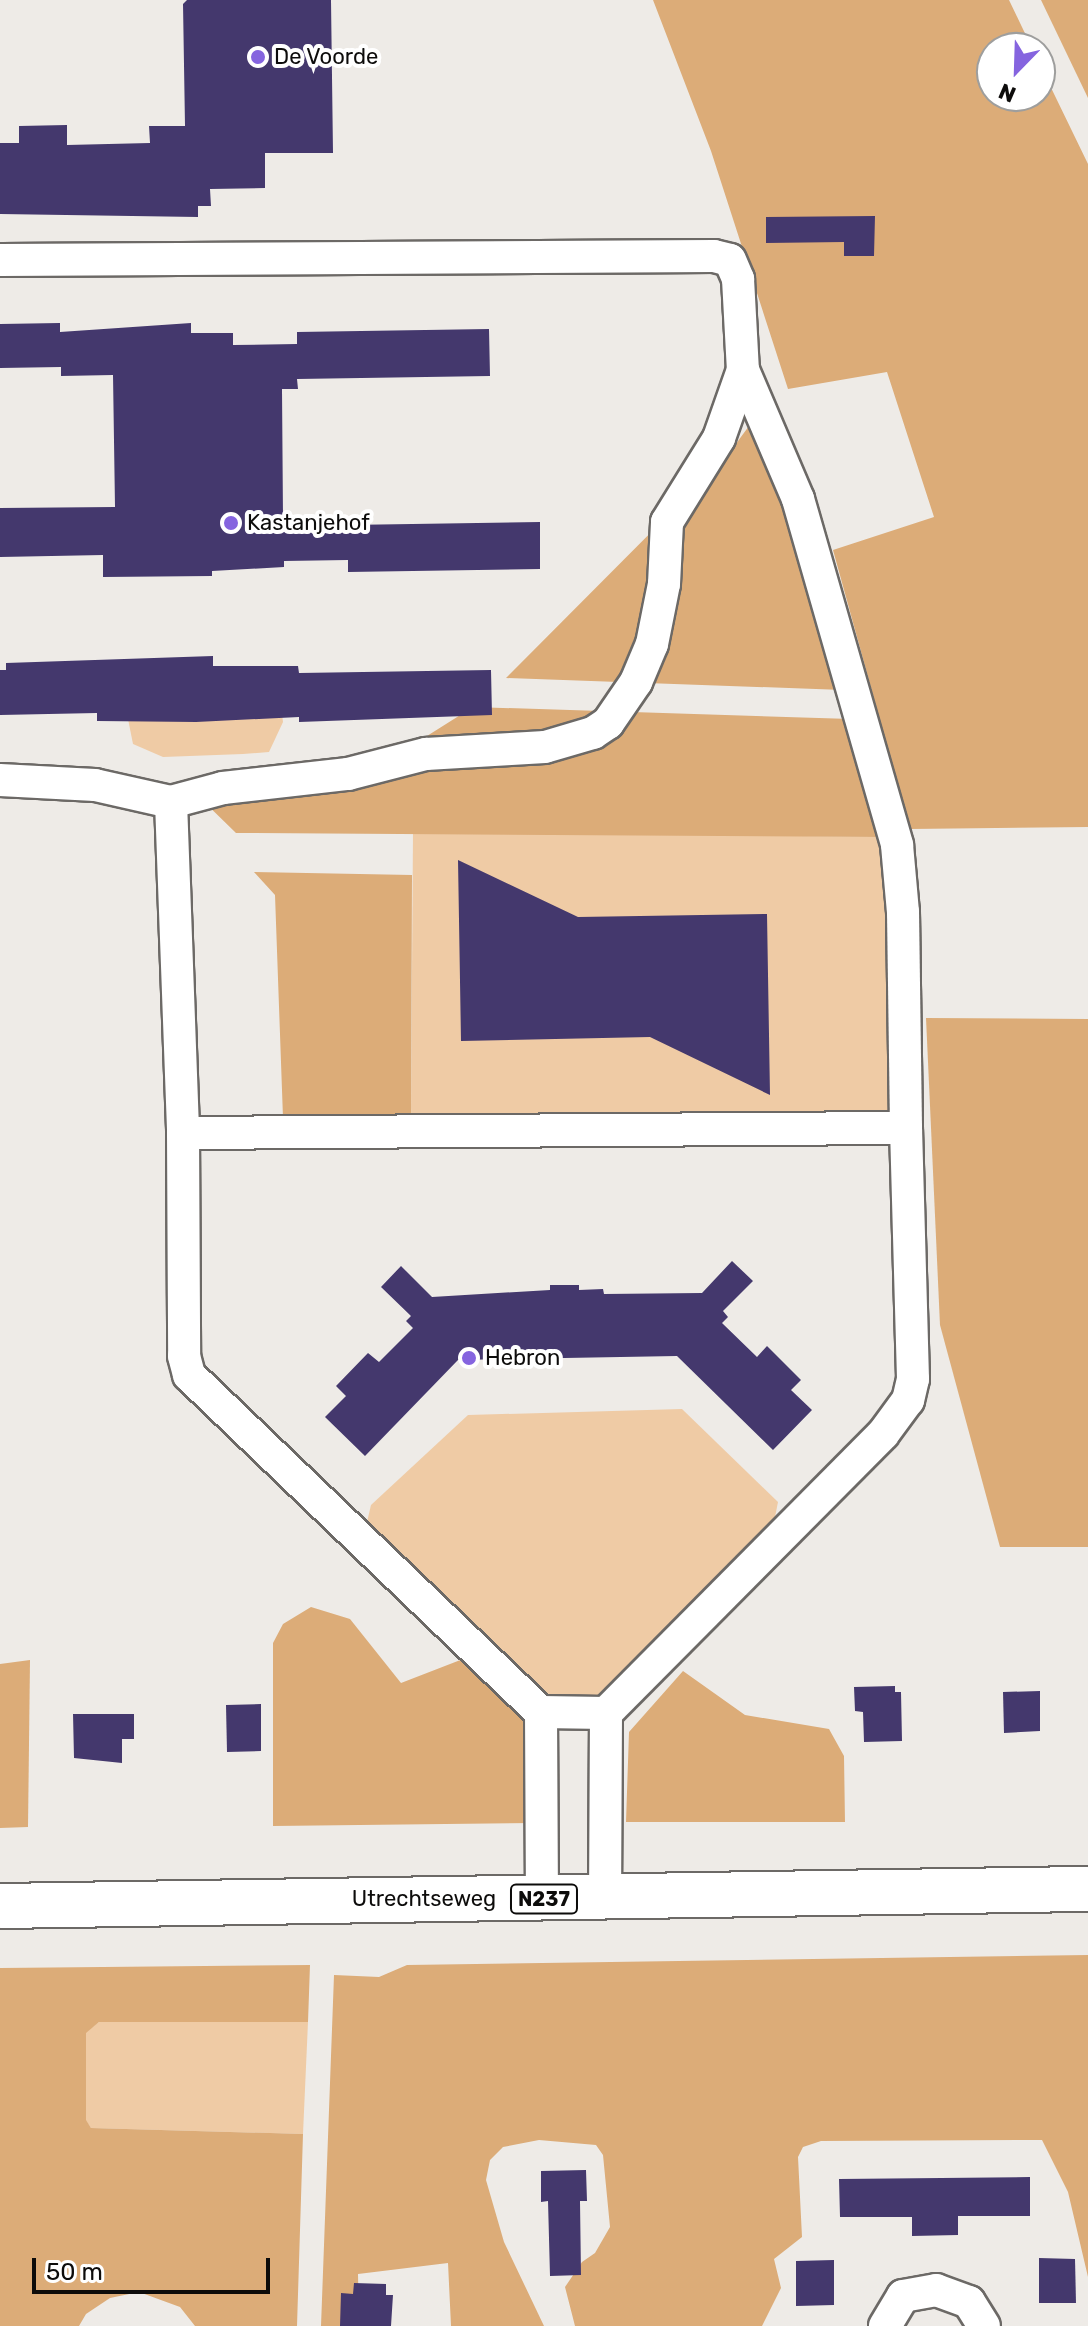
<!DOCTYPE html>
<html>
<head>
<meta charset="utf-8">
<style>
  body { margin:0 }
  #map { position:relative; width:1088px; height:2326px; overflow:hidden; background:#eeebe7; font-family:Rubik,sans-serif }
  div>[style] { position:absolute }
  .green>* { inset:0; background:#efcba5 }
  .forest>* { inset:0; background:#dcac78 }
  .building>* { inset:0; background:#44386d }
  .roads { filter:drop-shadow(2px 0 #6c6966) drop-shadow(-2px 0 #6c6966) drop-shadow(0 2px #6c6966) drop-shadow(0 -2px #6c6966) }
  .minor>* { height:32px; margin:-16px; padding:0 16px; transform-origin:16px; border-radius:16px; background:#fff }
  .primary>* { height:44px; margin:-22px; padding:0 22px; transform-origin:22px; border-radius:22px; background:#fff }
  .dots>* { width:22px; height:22px; translate:-50% -50%; box-sizing:border-box; border:4px solid #fff; border-radius:50% }
  span { translate:-50% -50%; white-space:nowrap; text-align:center; line-height:1.15; -webkit-text-stroke:8px #fff; paint-order:stroke }
  .shield-label span { padding:2px 6px; background:#fff; border:2px solid; border-radius:6px; -webkit-text-stroke-width:0 }
  .shield-label { font-size:20px; color:#0d0c0b; font-weight:700 }
  .poi-label { font-size:22px; color:#0d0c0b }
  .left { translate:0 -50%; text-align:left }
  .street-label { font-size:22px; color:#0d0c0b }
  .north { position:absolute; left:976px; top:32px; width:80px; height:80px; box-sizing:border-box; background:#fff; border:2px solid #9e9e9d; border-radius:50%; rotate:203deg; font-size:22px; font-weight:700; line-height:32px; text-align:center; color:#0d0c0b }
  .north::after { content:''; display:block; margin:auto; width:28px; height:36px; background:#8564df; clip-path:polygon(50% 0,100% 100%,50% 72%,0 100%) }
  .scale { position:absolute; left:32px; top:2258px; width:238px; height:36px; box-sizing:border-box; border:4px solid #0d0c0b; border-top:0; padding-left:10px; font-size:24px; line-height:28px; white-space:nowrap; color:#0d0c0b; -webkit-text-stroke:6px #fff; paint-order:stroke }
</style>
</head>
<body>
<div id="map">
  <div class="green">
    <div style="clip-path:polygon(281px 706px,283px 722px,269px 752px,243px 754px,163px 757px,133px 744px,128px 719px)"></div>
    <div style="clip-path:polygon(413px 831px,883px 837px,889px 861px,894px 1114px,411px 1118px)"></div>
    <div style="clip-path:polygon(682px 1409px,778px 1502px,772px 1532px,606px 1700px,551px 1699px,540px 1691px,367px 1522px,371px 1505px,468px 1415px)"></div>
    <div style="clip-path:polygon(99px 2022px,308px 2022px,303px 2134px,91px 2128px,86px 2121px,86px 2032px)"></div>
  </div>
  <div class="forest">
    <div style="clip-path:polygon(653px 0,1009px 0,1032px 48px,992px 48px,992px 96px,1040px 96px,1040px 65px,1088px 164px,1088px 827px,910px 829px,833px 550px,934px 517px,887px 372px,788px 389px,711px 151px)"></div>
    <div style="clip-path:polygon(1041px 0,1088px 0,1088px 98px)"></div>
    <div style="clip-path:polygon(760px 411px,843px 690px,506px 678px,727px 456px)"></div>
    <div style="clip-path:polygon(473px 707px,851px 719px,883px 837px,236px 833px,194px 792px,400px 753px)"></div>
    <div style="clip-path:polygon(254px 872px,412px 875px,411px 1118px,283px 1118px,275px 895px)"></div>
    <div style="clip-path:polygon(926px 1018px,1088px 1019px,1088px 1547px,1000px 1547px,940px 1325px)"></div>
    <div style="clip-path:polygon(311px 1607px,350px 1619px,401px 1683px,463px 1659px,532px 1725px,535px 1823px,273px 1826px,273px 1643px,283px 1624px)"></div>
    <div style="clip-path:polygon(30px 1660px,28px 1827px,0 1828px,0 1664px)"></div>
    <div style="clip-path:polygon(683px 1671px,745px 1715px,829px 1729px,844px 1756px,845px 1822px,626px 1822px,629px 1732px)"></div>
    <div style="clip-path:polygon(1088px 1955px,1088px 2277px,1068px 2192px,1042px 2140px,821px 2141px,803px 2147px,798px 2157px,802px 2237px,774px 2259px,781px 2288px,762px 2326px,575px 2326px,565px 2287px,582px 2262px,595px 2253px,610px 2227px,603px 2155px,596px 2145px,539px 2140px,503px 2147px,490px 2160px,486px 2180px,504px 2242px,544px 2326px,451px 2326px,448px 2263px,358px 2274px,359px 2326px,321px 2326px,334px 1975px,379px 1977px,407px 1965px)"></div>
    <div style="clip-path:polygon(310px 1965px,308px 2022px,99px 2022px,86px 2033px,86px 2120px,91px 2128px,303px 2134px,297px 2326px,195px 2326px,180px 2307px,139px 2292px,110px 2298px,86px 2314px,79px 2326px,0 2326px,0 1968px)"></div>
  </div>
  <div class="building">
    <div style="clip-path:polygon(187px 0,331px 0,333px 153px,265px 153px,265px 188px,210px 189px,211px 206px,198px 206px,198px 217px,0 214px,0 143px,19px 143px,19px 126px,67px 125px,67px 145px,150px 143px,149px 126px,185px 126px,183px 4px)"></div>
    <div style="clip-path:polygon(875px 216px,874px 256px,844px 256px,844px 242px,766px 243px,766px 217px)"></div>
    <div style="clip-path:polygon(60px 323px,60px 332px,191px 323px,191px 333px,233px 333px,233px 345px,297px 344px,297px 332px,489px 329px,490px 376px,297px 379px,298px 389px,282px 389px,283px 516px,347px 515px,347px 525px,540px 522px,540px 569px,348px 572px,348px 560px,284px 561px,284px 567px,212px 571px,212px 576px,103px 577px,103px 555px,0 557px,0 508px,115px 507px,113px 375px,61px 376px,61px 367px,0 368px,0 324px)"></div>
    <div style="clip-path:polygon(213px 656px,213px 666px,298px 666px,299px 673px,491px 670px,492px 715px,299px 722px,299px 717px,196px 722px,97px 721px,97px 713px,0 715px,0 670px,6px 670px,6px 663px)"></div>
    <div style="clip-path:polygon(458px 860px,578px 917px,767px 914px,770px 1095px,650px 1037px,461px 1041px)"></div>
    <div style="clip-path:polygon(732px 1261px,753px 1281px,723px 1311px,728px 1317px,722px 1323px,757px 1357px,767px 1346px,801px 1380px,791px 1390px,812px 1410px,773px 1450px,677px 1356px,458px 1360px,365px 1456px,325px 1417px,346px 1396px,336px 1386px,368px 1353px,379px 1362px,413px 1328px,406px 1321px,411px 1316px,381px 1287px,401px 1266px,432px 1297px,550px 1290px,550px 1285px,579px 1285px,579px 1290px,603px 1289px,604px 1294px,702px 1293px)"></div>
    <div style="clip-path:polygon(895px 1686px,895px 1692px,901px 1692px,902px 1741px,864px 1742px,863px 1712px,855px 1711px,854px 1687px)"></div>
    <div style="clip-path:polygon(1040px 1691px,1040px 1731px,1004px 1733px,1003px 1692px)"></div>
    <div style="clip-path:polygon(261px 1704px,261px 1751px,227px 1752px,226px 1705px)"></div>
    <div style="clip-path:polygon(73px 1714px,134px 1714px,134px 1739px,122px 1739px,122px 1763px,74px 1758px)"></div>
    <div style="clip-path:polygon(586px 2170px,587px 2201px,580px 2201px,581px 2275px,550px 2276px,548px 2201px,541px 2202px,541px 2171px)"></div>
    <div style="clip-path:polygon(1030px 2177px,1030px 2216px,958px 2216px,958px 2235px,912px 2236px,912px 2217px,840px 2217px,839px 2179px)"></div>
    <div style="clip-path:polygon(1039px 2258px,1075px 2259px,1076px 2303px,1039px 2303px)"></div>
    <div style="clip-path:polygon(834px 2260px,834px 2305px,796px 2306px,796px 2261px)"></div>
    <div style="clip-path:polygon(354px 2283px,386px 2284px,386px 2295px,393px 2295px,391px 2326px,340px 2326px,341px 2293px,353px 2294px)"></div>
  </div>
  <div class="roads">
    <div class="minor">
      <div style="left:0;top:260px;width:714px;rotate:-0.32deg"></div>
      <div style="left:714px;top:256px;width:16px;rotate:14deg"></div>
      <div style="left:730px;top:260px;width:21px;rotate:67deg"></div>
      <div style="left:738px;top:279px;width:91px;rotate:86.9deg"></div>
      <div style="left:743px;top:370px;width:140px;rotate:66.9deg"></div>
      <div style="left:798px;top:499px;width:360px;rotate:74deg"></div>
      <div style="left:897px;top:845px;width:67px;rotate:84.9deg"></div>
      <div style="left:903px;top:912px;width:216px;rotate:89.2deg"></div>
      <div style="left:0;top:780px;width:95px;rotate:3deg"></div>
      <div style="left:95px;top:785px;width:78px;rotate:12.6deg"></div>
      <div style="left:171px;top:802px;width:331px;rotate:87.9deg"></div>
      <div style="left:183px;top:1133px;width:223px;rotate:89.7deg"></div>
      <div style="left:184px;top:1356px;width:20px;rotate:75deg"></div>
      <div style="left:189px;top:1375px;width:487px;rotate:43.8deg"></div>
      <div style="left:541px;top:1712px;width:65px;rotate:0.9deg"></div>
      <div style="left:171px;top:802px;width:54px;rotate:-15.1deg"></div>
      <div style="left:223px;top:788px;width:126px;rotate:-6.4deg"></div>
      <div style="left:348px;top:774px;width:81px;rotate:-14.4deg"></div>
      <div style="left:426px;top:754px;width:119px;rotate:-3.4deg"></div>
      <div style="left:545px;top:747px;width:50px;rotate:-16.3deg"></div>
      <div style="left:593px;top:733px;width:18px;rotate:-34deg"></div>
      <div style="left:608px;top:723px;width:50px;rotate:-55.7deg"></div>
      <div style="left:636px;top:682px;width:41px;rotate:-67.2deg"></div>
      <div style="left:652px;top:644px;width:61px;rotate:-78.7deg"></div>
      <div style="left:664px;top:584px;width:62px;rotate:-87.2deg"></div>
      <div style="left:667px;top:522px;width:99px;rotate:-58.2deg"></div>
      <div style="left:719px;top:438px;width:72px;rotate:-70.6deg"></div>
      <div style="left:183px;top:1133px;width:723px;rotate:-0.4deg"></div>
      <div style="left:906px;top:1128px;width:251px;rotate:88.4deg"></div>
      <div style="left:913px;top:1379px;width:22px;rotate:103deg"></div>
      <div style="left:908px;top:1400px;width:42px;rotate:126.3deg"></div>
      <div style="left:883px;top:1434px;width:393px;rotate:134.8deg"></div>
      <div style="left:606px;top:1713px;width:185px;rotate:90.3deg"></div>
      <div style="left:541px;top:1712px;width:187px;rotate:89.7deg"></div>
      <div style="left:885px;top:2326px;width:35px;rotate:-59deg"></div>
      <div style="left:903px;top:2296px;width:34px;rotate:-10deg"></div>
      <div style="left:936px;top:2290px;width:35px;rotate:20deg"></div>
      <div style="left:969px;top:2302px;width:28px;rotate:58deg"></div>
    </div>
    <div class="primary">
      <div style="left:0;top:1906px;width:1088px;rotate:-0.9deg"></div>
    </div>
  </div>
  <div class="dots">
    <div style="left:258px;top:57px;background:#8564df"></div>
    <div style="left:231px;top:523px;background:#8564df"></div>
    <div style="left:469px;top:1358px;background:#8564df"></div>
  </div>
  <div class="shield-label">
    <span style="left:544px;top:1899px">N237</span>
  </div>
  <div class="poi-label">
    <span class="left" style="left:274px;top:57px">De Voorde</span>
    <span class="left" style="left:247px;top:523px">Kastanjehof</span>
    <span class="left" style="left:485px;top:1358px">Hebron</span>
  </div>
  <div class="street-label">
    <span style="left:424px;top:1899px">Utrechtseweg</span>
  </div>
  <div class="north">N</div>
  <div class="scale">50 m</div>
</div>
</body>
</html>
